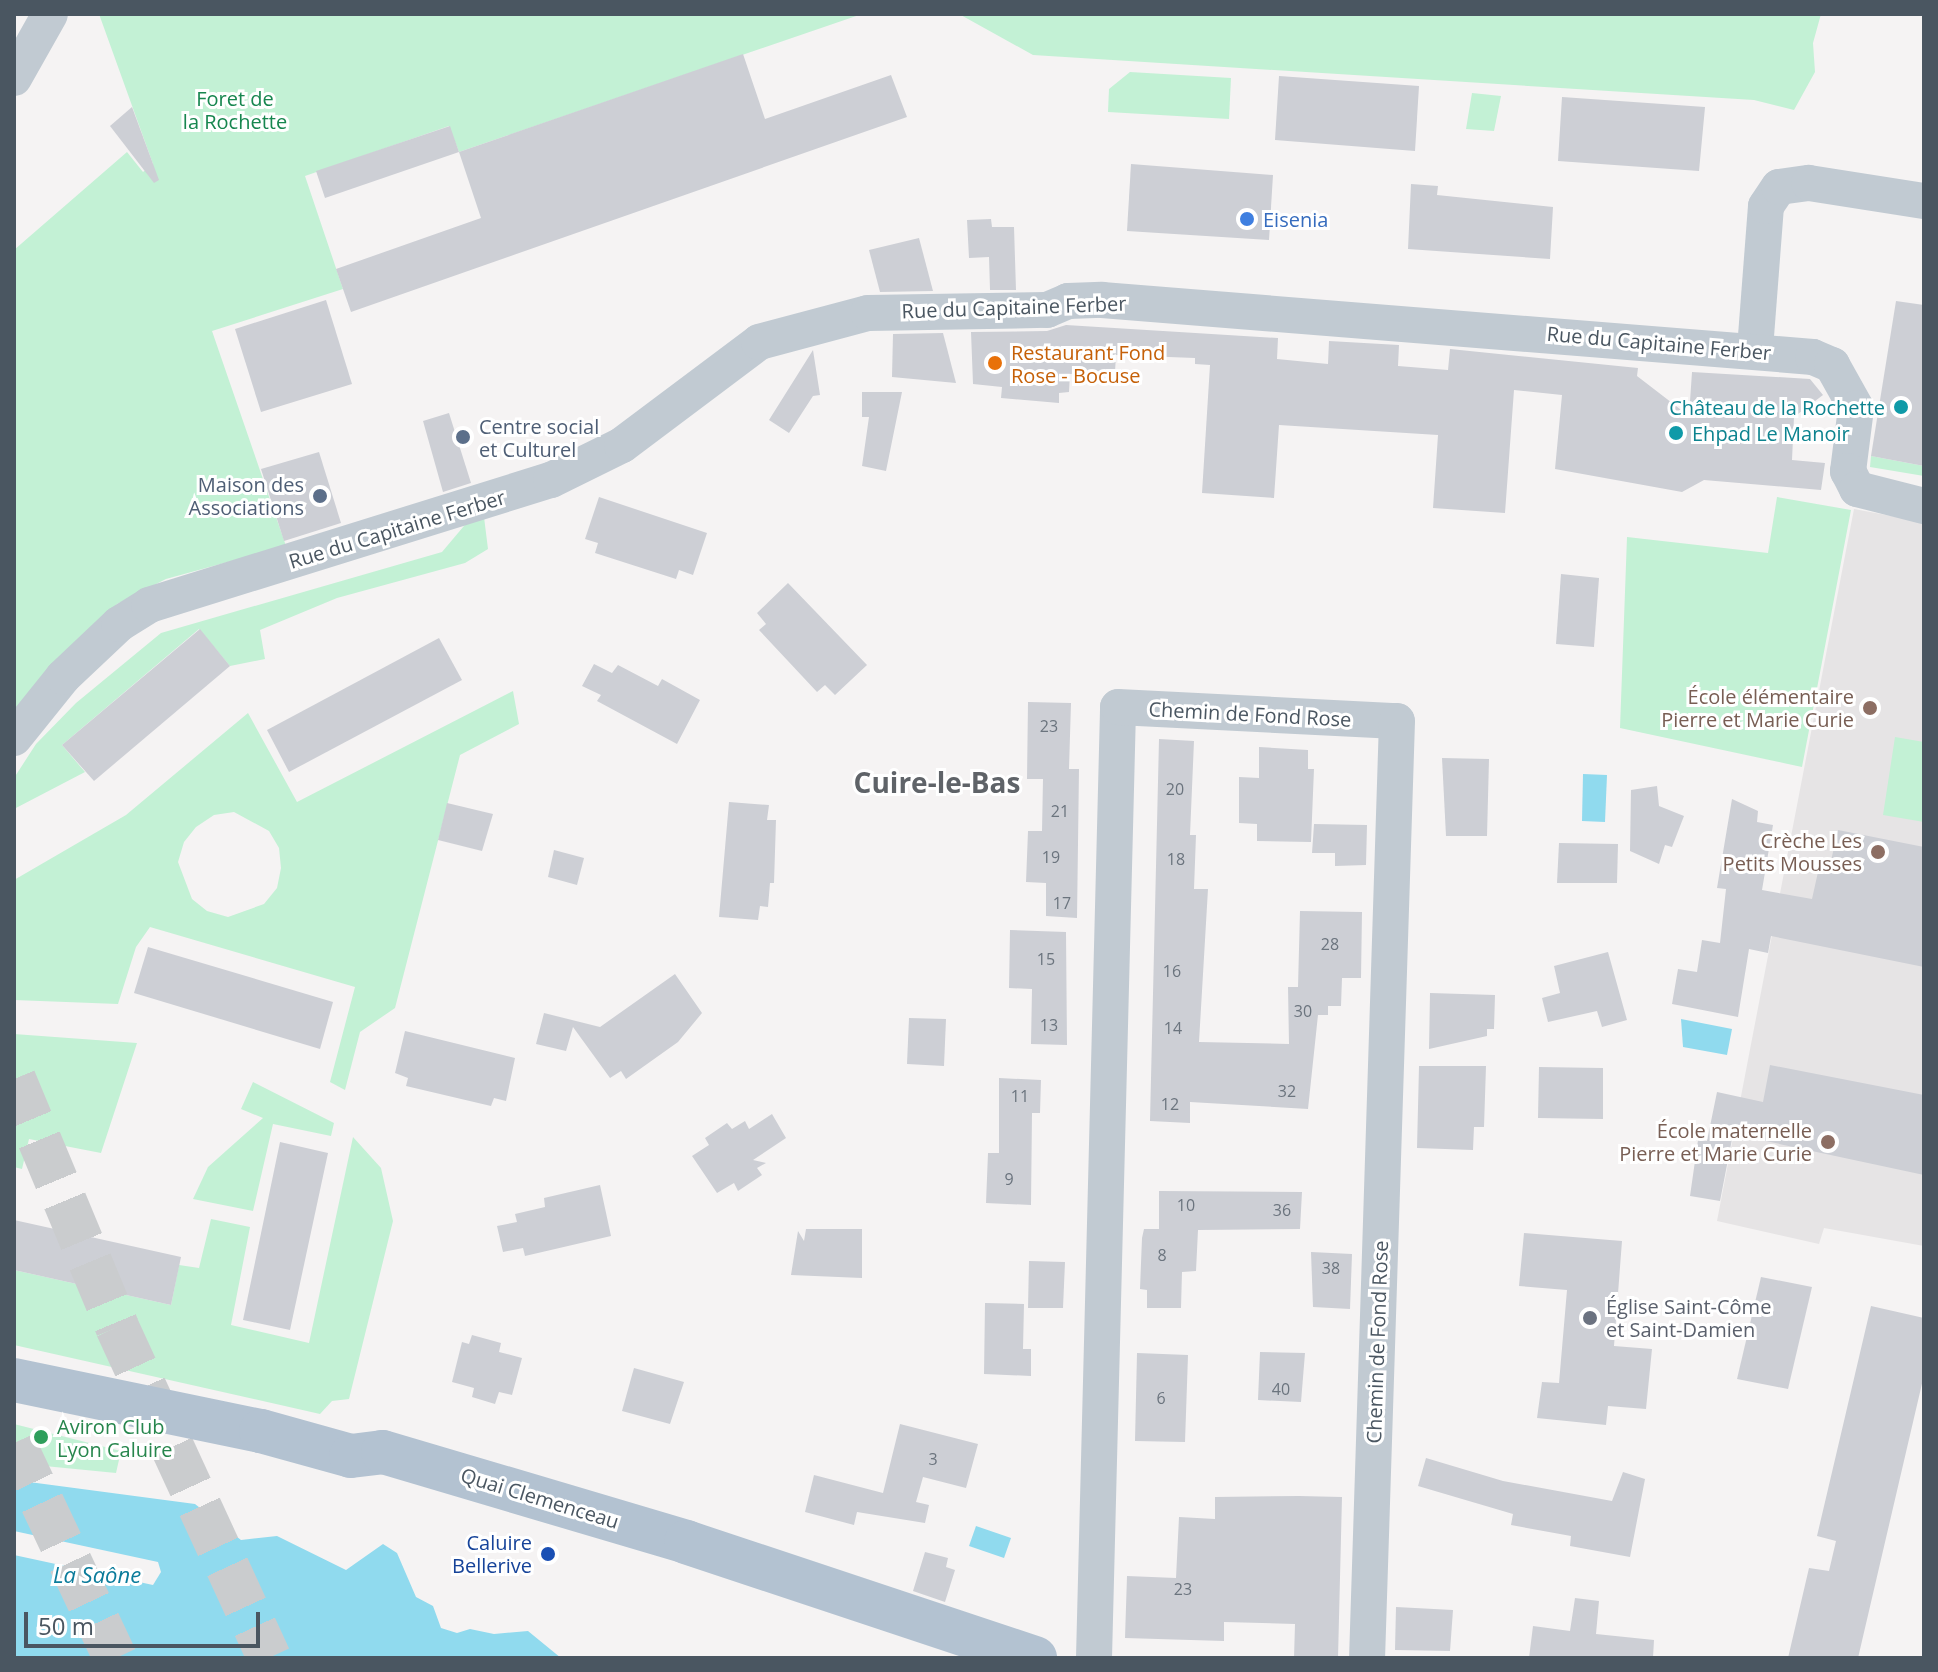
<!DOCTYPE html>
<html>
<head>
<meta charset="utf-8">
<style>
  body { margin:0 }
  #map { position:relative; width:1938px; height:1672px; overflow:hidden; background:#f5f3f3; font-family:"Open Sans",sans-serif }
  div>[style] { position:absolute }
  .education>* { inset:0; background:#e6e4e5 }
  .green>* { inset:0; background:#c3f1d5 }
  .water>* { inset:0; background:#90daee }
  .pier>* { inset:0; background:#f5f3f3 }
  .building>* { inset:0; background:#cdcfd5 }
  .highway-tunnel>* { height:44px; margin-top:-22px; transform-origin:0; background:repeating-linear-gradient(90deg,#caccce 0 44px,transparent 0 66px) }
  .minor>* { height:36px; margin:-18px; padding:0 18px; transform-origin:18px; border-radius:18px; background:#c1cad2 }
  .major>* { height:44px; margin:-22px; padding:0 22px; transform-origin:22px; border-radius:22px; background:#b3c2d1 }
  .dots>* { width:22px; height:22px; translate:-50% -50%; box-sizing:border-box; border:4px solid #fff; border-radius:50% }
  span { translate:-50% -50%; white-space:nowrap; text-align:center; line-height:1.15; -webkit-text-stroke:6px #fff; paint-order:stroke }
  .number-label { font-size:16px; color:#6b747e }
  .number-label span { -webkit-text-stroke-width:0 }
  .park-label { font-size:20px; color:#17864f }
  .shop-label { font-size:20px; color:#366cbe }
  .left { translate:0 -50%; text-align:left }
  .street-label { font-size:20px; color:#4a5661 }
  .food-label { font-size:20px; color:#c56008 }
  .culture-label { font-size:20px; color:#0d838f }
  .right { translate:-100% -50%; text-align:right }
  .service-label { font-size:20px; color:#4e5e75 }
  .education-label { font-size:20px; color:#785e54 }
  .worship-label { font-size:20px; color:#5b616d }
  .leisure-label { font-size:20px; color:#27864d }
  .transit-label { font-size:20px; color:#164399 }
  .water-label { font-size:22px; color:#0c7c9b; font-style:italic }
  .district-label { font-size:28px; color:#5f6368; font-weight:700 }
  .frame { position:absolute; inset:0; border:16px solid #4a5661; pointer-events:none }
  .scale { position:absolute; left:24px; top:1612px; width:236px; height:36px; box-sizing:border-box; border:4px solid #4a5661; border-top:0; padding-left:10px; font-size:24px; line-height:28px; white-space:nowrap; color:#4a5661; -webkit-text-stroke:6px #fff; paint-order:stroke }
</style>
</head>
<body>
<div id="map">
  <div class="education">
    <div style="clip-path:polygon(1854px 509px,1924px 522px,1924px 1246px,1824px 1228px,1819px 1244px,1717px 1221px)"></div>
  </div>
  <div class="green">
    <div style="clip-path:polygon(99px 14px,862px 14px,459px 152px,449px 126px,305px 176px,343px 289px,212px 331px,286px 546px,166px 579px,117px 604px,14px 723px,14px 250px,127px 152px,143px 172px,153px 164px)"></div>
    <div style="clip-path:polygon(959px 14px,1821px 14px,1813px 43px,1815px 72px,1794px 110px,1754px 100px,1033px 55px)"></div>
    <div style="clip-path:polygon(1130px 72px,1231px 78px,1229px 119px,1108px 112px,1109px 89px)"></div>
    <div style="clip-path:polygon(1472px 93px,1501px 96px,1494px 131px,1466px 129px)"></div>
    <div style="clip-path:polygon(1871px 456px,1924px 466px,1924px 476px,1870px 467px)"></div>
    <div style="clip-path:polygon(1777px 497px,1851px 510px,1802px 767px,1620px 728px,1627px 537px,1768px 553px)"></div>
    <div style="clip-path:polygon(484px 517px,488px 549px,465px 563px,337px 598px,260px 630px,265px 659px,230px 666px,199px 629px,62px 745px,85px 772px,14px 809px,14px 778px,36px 744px,76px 703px,161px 633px,442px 552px,469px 520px)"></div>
    <div style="clip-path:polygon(evenodd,513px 691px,519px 724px,460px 755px,395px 1008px,360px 1032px,345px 1090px,330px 1082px,355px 987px,150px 927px,136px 947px,118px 1004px,14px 1000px,14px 880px,126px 815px,248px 713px,297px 802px,513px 691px,234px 812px,269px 831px,279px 848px,281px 868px,277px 888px,264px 904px,228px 917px,207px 911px,192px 899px,178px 862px,184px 842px,196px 827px,214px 815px,234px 812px)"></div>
    <div style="clip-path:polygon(1895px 737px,1924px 742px,1924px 822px,1883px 815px)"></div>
    <div style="clip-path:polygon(14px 1034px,137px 1043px,101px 1153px,29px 1139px,22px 1169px,14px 1167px)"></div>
    <div style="clip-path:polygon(253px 1082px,334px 1123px,331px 1136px,273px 1124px,253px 1211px,193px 1199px,208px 1167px,263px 1118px,241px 1109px)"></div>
    <div style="clip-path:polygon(353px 1137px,381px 1168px,393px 1221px,349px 1399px,332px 1401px,320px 1414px,14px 1345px,14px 1270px,171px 1305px,179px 1265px,199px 1268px,211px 1219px,250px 1227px,231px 1325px,309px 1343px)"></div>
    <div style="clip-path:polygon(14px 1424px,121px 1451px,116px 1473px,14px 1463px)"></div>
  </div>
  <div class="water">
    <div style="clip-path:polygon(1583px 774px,1607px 775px,1605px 822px,1582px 821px)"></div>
    <div style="clip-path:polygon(1681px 1019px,1732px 1029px,1727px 1055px,1683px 1047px)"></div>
    <div style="clip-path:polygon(14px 1480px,195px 1504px,241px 1540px,277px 1536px,346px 1570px,383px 1544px,397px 1553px,416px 1597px,433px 1606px,441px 1628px,457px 1633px,470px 1629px,494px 1634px,528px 1631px,561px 1658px,14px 1658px)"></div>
    <div style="clip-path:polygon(976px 1526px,1011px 1538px,1004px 1558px,969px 1546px)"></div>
  </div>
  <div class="pier">
    <div style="clip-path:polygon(14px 1531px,158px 1562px,161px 1572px,153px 1585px,14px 1555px)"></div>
  </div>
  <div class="building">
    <div style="clip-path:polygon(743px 54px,765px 119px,891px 75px,907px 117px,351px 312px,336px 269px,481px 218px,459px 152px)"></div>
    <div style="clip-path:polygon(1279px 76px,1419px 86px,1415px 151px,1275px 140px)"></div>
    <div style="clip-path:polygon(1562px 97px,1705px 107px,1699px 171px,1558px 161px)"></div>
    <div style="clip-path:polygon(132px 107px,159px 180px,154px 183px,110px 126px)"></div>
    <div style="clip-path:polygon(450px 126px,459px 152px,325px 198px,316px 171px)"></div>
    <div style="clip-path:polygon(1131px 164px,1273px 175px,1269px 240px,1127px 231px)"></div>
    <div style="clip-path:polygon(1411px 184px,1438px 186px,1437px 195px,1553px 207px,1550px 259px,1408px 249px)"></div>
    <div style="clip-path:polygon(991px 219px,992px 227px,1014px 227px,1016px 290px,990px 290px,989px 257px,969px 258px,967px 220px)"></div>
    <div style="clip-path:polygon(919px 238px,933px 291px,880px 292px,869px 250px)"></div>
    <div style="clip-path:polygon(326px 300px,352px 384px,261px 412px,235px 329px)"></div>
    <div style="clip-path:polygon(1896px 301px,1924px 305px,1924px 466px,1871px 456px)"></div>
    <div style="clip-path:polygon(1066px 325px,1278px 338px,1277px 359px,1328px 364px,1329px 341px,1399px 345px,1398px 366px,1448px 370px,1450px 349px,1638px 368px,1637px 376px,1689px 416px,1692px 372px,1810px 379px,1823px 395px,1794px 417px,1792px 460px,1825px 463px,1821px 490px,1704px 480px,1682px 492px,1555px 469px,1562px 395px,1514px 390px,1505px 513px,1433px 508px,1438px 435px,1279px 425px,1274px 498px,1202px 493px,1210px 365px,1195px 364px,1195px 358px,1116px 355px,1115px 372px,1070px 374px,1069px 392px,1059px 393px,1059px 403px,1001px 398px,1002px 387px,973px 384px,971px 332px,1047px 331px)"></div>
    <div style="clip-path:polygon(943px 333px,956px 383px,892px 377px,893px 334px)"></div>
    <div style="clip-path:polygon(813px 350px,820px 395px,813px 396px,789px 433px,769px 420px)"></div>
    <div style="clip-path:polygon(862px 392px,902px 392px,886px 471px,862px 466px,869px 417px,862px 417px)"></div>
    <div style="clip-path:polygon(449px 413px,471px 483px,443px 492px,423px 421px)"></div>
    <div style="clip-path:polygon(319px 452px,341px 523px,284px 541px,261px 469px)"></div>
    <div style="clip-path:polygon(599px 497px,707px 533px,693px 575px,679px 570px,676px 579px,595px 553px,598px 543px,585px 539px)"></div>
    <div style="clip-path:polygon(1561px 574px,1599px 578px,1594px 647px,1556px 644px)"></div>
    <div style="clip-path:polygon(788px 583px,867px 665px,835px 695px,825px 685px,817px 692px,759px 630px,766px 624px,757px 613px)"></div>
    <div style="clip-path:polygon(200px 629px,230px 666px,94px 781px,62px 745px)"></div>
    <div style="clip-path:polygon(439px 638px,462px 680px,289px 772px,267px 730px)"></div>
    <div style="clip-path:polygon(594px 664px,612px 673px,618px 665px,658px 686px,662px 679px,700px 700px,677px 744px,597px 701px,601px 695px,582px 686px)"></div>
    <div style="clip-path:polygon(1028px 702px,1071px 703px,1069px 769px,1079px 769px,1077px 918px,1046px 916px,1046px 883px,1026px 882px,1028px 831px,1042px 831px,1043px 779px,1027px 779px)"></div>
    <div style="clip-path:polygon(1159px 739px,1194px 741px,1190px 835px,1196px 835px,1194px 889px,1208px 889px,1199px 1042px,1289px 1044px,1288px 987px,1298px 987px,1300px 911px,1362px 912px,1361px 978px,1342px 978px,1341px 1006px,1328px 1006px,1328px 1015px,1318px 1015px,1308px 1109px,1190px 1102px,1190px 1123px,1150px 1121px)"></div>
    <div style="clip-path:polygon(1259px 747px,1308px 750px,1308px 769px,1314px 769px,1311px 842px,1257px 841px,1257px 824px,1239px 823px,1239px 777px,1259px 778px)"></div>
    <div style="clip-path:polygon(1442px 758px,1489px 759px,1487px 836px,1446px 836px)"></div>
    <div style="clip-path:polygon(1657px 786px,1659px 806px,1684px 816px,1672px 847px,1665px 845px,1659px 864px,1630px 851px,1631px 790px)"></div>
    <div style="clip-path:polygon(1732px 799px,1758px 811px,1757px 822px,1773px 825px,1762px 890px,1812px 899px,1818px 872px,1828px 874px,1838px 830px,1924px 847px,1924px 967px,1771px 936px,1768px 953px,1749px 949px,1738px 1017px,1672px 1004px,1678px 969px,1697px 972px,1702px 940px,1720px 943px,1726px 889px,1717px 888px)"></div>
    <div style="clip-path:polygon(729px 802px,769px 805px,767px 820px,776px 820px,774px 883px,770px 883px,768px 907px,760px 906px,758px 920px,719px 917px)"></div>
    <div style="clip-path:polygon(447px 803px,493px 814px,482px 851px,438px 840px)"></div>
    <div style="clip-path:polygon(1314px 824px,1367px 825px,1366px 865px,1335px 866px,1335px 853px,1312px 853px)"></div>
    <div style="clip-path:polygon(1559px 843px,1618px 844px,1617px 883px,1557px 883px)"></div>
    <div style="clip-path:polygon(554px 850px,584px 858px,577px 885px,548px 877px)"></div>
    <div style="clip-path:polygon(1010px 930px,1066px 932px,1067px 1045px,1031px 1044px,1032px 989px,1009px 988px)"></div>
    <div style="clip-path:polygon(148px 947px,333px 1002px,320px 1049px,134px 993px)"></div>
    <div style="clip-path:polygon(1608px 952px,1627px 1020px,1602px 1027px,1597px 1011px,1548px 1022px,1542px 998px,1560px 993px,1554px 966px)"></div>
    <div style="clip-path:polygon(675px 974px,702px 1013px,678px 1042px,626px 1079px,621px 1071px,610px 1078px,573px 1027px,566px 1051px,536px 1044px,544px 1013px,600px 1027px)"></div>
    <div style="clip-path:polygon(1430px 993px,1495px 995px,1494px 1029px,1487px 1029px,1487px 1036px,1429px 1049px)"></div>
    <div style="clip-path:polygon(909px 1018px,946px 1019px,944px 1066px,907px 1064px)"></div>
    <div style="clip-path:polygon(405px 1031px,515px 1058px,506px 1101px,494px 1098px,491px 1106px,406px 1086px,408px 1078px,395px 1073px)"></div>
    <div style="clip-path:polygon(1770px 1065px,1924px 1095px,1924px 1175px,1733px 1134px,1720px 1201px,1690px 1196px,1698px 1140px,1707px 1141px,1717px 1092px,1763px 1102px)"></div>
    <div style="clip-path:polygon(1419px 1066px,1486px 1066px,1484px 1127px,1474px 1127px,1473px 1150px,1417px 1148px)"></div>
    <div style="clip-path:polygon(1539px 1067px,1603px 1068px,1603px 1119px,1538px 1118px)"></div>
    <div style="clip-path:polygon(999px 1078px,1041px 1080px,1040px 1113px,1032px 1113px,1031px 1205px,986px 1203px,988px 1153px,999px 1153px)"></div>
    <div style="clip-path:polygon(772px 1114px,786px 1138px,753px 1160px,766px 1163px,757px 1168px,762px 1175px,738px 1191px,734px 1183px,717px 1193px,692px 1156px,709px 1145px,705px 1138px,727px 1123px,732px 1129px,745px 1121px,749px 1129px)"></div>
    <div style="clip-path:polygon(280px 1142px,328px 1153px,290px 1330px,243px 1320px)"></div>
    <div style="clip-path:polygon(600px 1185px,611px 1236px,525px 1256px,523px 1248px,503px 1252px,497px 1226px,517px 1222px,515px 1214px,545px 1207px,544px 1198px)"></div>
    <div style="clip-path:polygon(1159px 1191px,1302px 1192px,1300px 1229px,1198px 1230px,1196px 1271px,1182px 1272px,1181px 1308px,1147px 1308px,1147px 1290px,1140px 1289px,1142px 1238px,1144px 1229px,1159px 1229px)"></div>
    <div style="clip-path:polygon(14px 1220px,181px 1257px,171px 1305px,14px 1270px)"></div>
    <div style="clip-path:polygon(806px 1229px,862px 1229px,862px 1278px,791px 1275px,798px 1231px,804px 1241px)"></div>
    <div style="clip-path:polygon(1524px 1233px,1622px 1241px,1614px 1346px,1652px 1349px,1646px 1409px,1608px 1406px,1606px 1425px,1537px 1418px,1542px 1382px,1559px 1383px,1567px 1290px,1519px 1286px)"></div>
    <div style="clip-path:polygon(1311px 1252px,1352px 1254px,1350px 1309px,1313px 1307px)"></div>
    <div style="clip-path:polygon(1029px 1261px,1065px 1262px,1063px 1308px,1028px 1308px)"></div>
    <div style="clip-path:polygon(1761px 1277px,1812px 1287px,1788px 1389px,1737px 1379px)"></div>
    <div style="clip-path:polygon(985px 1303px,1024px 1304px,1023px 1349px,1031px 1349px,1031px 1376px,984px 1374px)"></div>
    <div style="clip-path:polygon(1871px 1306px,1924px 1318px,1924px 1375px,1858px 1658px,1788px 1658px,1809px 1568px,1829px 1571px,1836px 1541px,1817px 1536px)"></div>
    <div style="clip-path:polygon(472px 1335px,501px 1343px,499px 1352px,522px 1358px,512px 1395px,499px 1392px,495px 1404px,472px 1397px,474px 1388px,452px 1382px,462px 1342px,469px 1344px)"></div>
    <div style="clip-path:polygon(1260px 1352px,1305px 1353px,1301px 1402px,1258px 1400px)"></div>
    <div style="clip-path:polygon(1137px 1353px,1188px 1355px,1185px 1442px,1135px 1441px)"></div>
    <div style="clip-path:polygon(634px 1368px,684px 1382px,670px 1424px,622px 1411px)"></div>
    <div style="clip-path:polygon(900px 1424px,978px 1444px,966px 1488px,923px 1477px,916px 1502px,929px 1505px,925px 1523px,857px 1512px,854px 1525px,805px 1512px,814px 1475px,883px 1493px)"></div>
    <div style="clip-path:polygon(1426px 1458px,1503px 1481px,1612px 1501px,1623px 1472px,1645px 1479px,1630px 1557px,1570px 1546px,1571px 1536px,1511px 1525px,1513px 1514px,1418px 1486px)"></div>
    <div style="clip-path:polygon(1299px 1496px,1342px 1497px,1338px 1658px,1294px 1658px,1295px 1624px,1224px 1622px,1224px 1641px,1125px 1638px,1127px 1576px,1176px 1578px,1179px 1517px,1215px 1519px,1215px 1497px)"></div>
    <div style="clip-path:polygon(925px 1552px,948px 1558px,946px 1567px,955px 1570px,945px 1602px,913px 1591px)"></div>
    <div style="clip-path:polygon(1575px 1598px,1599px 1601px,1596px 1634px,1654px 1640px,1653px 1658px,1529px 1658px,1533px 1626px,1570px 1631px)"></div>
    <div style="clip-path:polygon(1396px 1607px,1453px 1610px,1450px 1651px,1395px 1650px)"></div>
  </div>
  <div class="highway-tunnel">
    <div style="left:14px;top:1079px;width:269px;rotate:67.4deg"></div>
    <div style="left:117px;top:1327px;width:364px;rotate:65.3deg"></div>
    <div style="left:14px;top:1443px;width:238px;rotate:64.8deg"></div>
  </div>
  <div class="minor">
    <div style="left:14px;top:78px;width:73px;rotate:-60.6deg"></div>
    <div style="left:1755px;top:349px;width:143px;rotate:-85.6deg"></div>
    <div style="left:1766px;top:206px;width:23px;rotate:-56deg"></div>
    <div style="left:1779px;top:187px;width:30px;rotate:-8deg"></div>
    <div style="left:1809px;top:183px;width:116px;rotate:8.9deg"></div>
    <div style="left:14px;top:738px;width:78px;rotate:-51.2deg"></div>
    <div style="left:63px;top:677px;width:77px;rotate:-43.4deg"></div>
    <div style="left:119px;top:624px;width:36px;rotate:-32deg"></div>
    <div style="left:149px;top:605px;width:421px;rotate:-17.3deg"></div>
    <div style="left:551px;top:480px;width:79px;rotate:-26.2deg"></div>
    <div style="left:622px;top:445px;width:171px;rotate:-36.9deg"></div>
    <div style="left:759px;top:342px;width:113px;rotate:-14.9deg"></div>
    <div style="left:868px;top:313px;width:179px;rotate:-1deg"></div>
    <div style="left:1047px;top:310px;width:23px;rotate:-23deg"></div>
    <div style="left:1068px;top:301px;width:34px;rotate:-2deg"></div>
    <div style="left:1102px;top:300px;width:713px;rotate:4.58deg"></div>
    <div style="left:1813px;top:357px;width:21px;rotate:23deg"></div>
    <div style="left:1832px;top:365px;width:49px;rotate:60.8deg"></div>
    <div style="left:1856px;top:408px;width:64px;rotate:97.2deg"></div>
    <div style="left:1848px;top:471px;width:20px;rotate:63deg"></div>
    <div style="left:1857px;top:489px;width:69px;rotate:14.2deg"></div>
    <div style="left:1094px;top:1658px;width:951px;rotate:-88.55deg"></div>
    <div style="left:1118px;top:707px;width:279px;rotate:2.9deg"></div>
    <div style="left:1397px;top:721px;width:937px;rotate:91.83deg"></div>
  </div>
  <div class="major">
    <div style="left:14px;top:1380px;width:252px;rotate:11.7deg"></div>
    <div style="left:261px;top:1431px;width:93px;rotate:15.5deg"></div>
    <div style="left:351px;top:1456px;width:32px;rotate:-7deg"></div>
    <div style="left:383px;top:1452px;width:316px;rotate:16.5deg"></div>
    <div style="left:686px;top:1542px;width:368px;rotate:18.4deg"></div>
  </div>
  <div class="dots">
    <div style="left:1247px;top:219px;background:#3f7fe0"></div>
    <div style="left:995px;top:363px;background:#e8710a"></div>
    <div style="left:1901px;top:407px;background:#0f9aa8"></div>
    <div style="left:1676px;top:433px;background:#0f9aa8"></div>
    <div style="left:463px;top:437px;background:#5c6f8a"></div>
    <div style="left:320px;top:496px;background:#5c6f8a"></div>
    <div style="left:1870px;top:708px;background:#8d6e63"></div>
    <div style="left:1878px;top:852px;background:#8d6e63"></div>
    <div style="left:1828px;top:1142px;background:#8d6e63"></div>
    <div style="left:1590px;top:1318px;background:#6b7280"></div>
    <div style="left:41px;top:1437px;background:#2e9e5b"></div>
    <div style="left:548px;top:1554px;background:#1a4fb4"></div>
  </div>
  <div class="number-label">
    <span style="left:1049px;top:726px">23</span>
    <span style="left:1175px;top:789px">20</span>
    <span style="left:1060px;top:811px">21</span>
    <span style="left:1051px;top:857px">19</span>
    <span style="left:1176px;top:859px">18</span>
    <span style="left:1062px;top:903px">17</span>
    <span style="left:1330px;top:944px">28</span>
    <span style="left:1046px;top:959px">15</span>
    <span style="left:1172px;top:971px">16</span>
    <span style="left:1303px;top:1011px">30</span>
    <span style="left:1049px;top:1025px">13</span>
    <span style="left:1173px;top:1028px">14</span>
    <span style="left:1287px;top:1091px">32</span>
    <span style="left:1020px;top:1096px">11</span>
    <span style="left:1170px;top:1104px">12</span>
    <span style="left:1009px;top:1179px">9</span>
    <span style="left:1186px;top:1205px">10</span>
    <span style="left:1282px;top:1210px">36</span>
    <span style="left:1162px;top:1255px">8</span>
    <span style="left:1331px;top:1268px">38</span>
    <span style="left:1281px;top:1389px">40</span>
    <span style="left:1161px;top:1398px">6</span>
    <span style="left:933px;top:1459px">3</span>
    <span style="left:1183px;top:1589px">23</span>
  </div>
  <div class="park-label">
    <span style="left:235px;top:110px">Foret de<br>la Rochette</span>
  </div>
  <div class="shop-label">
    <span class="left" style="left:1263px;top:219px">Eisenia</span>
  </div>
  <div class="street-label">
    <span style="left:1014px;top:307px;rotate:-2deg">Rue du Capitaine Ferber</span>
    <span style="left:1659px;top:343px;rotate:5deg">Rue du Capitaine Ferber</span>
    <span style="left:397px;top:529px;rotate:-17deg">Rue du Capitaine Ferber</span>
    <span style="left:1250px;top:714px;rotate:3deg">Chemin de Fond Rose</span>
    <span style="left:1377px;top:1342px;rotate:-88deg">Chemin de Fond Rose</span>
    <span style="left:540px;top:1498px;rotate:17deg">Quai Clemenceau</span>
  </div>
  <div class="food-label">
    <span class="left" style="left:1011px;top:364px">Restaurant Fond<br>Rose - Bocuse</span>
  </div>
  <div class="culture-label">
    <span class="right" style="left:1885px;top:407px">Château de la Rochette</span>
    <span class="left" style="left:1692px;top:433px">Ehpad Le Manoir</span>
  </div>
  <div class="service-label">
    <span class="left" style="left:479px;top:438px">Centre social<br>et Culturel</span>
    <span class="right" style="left:304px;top:496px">Maison des<br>Associations</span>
  </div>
  <div class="education-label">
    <span class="right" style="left:1854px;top:708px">École élémentaire<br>Pierre et Marie Curie</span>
    <span class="right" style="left:1862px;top:852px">Crèche Les<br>Petits Mousses</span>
    <span class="right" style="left:1812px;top:1142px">École maternelle<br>Pierre et Marie Curie</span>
  </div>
  <div class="worship-label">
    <span class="left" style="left:1606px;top:1318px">Église Saint-Côme<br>et Saint-Damien</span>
  </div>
  <div class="leisure-label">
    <span class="left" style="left:57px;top:1438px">Aviron Club<br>Lyon Caluire</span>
  </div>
  <div class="transit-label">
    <span class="right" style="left:532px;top:1554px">Caluire<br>Bellerive</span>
  </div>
  <div class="water-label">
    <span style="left:97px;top:1575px">La Saône</span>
  </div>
  <div class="district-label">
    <span style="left:937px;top:782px">Cuire-le-Bas</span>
  </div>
  <div class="frame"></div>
  <div class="scale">50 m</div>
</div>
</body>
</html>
